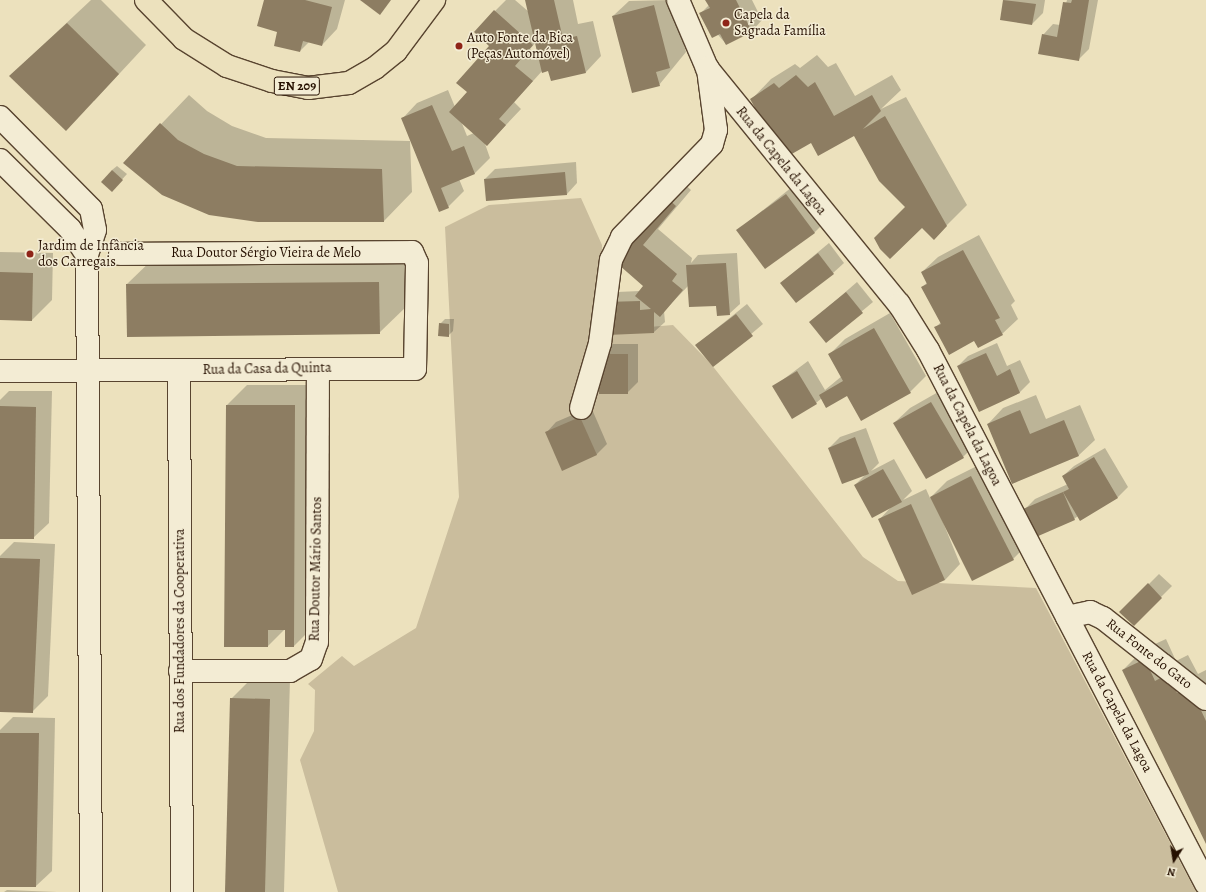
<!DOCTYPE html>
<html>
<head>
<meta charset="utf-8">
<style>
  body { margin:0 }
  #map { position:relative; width:1206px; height:892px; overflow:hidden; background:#ece1bd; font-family:Alegreya,serif }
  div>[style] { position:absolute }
  .green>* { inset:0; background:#cabd9d }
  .shadow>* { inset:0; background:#0003 }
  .building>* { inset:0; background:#8d7d62 }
  .roads { filter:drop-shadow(1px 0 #58442f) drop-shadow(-1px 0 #58442f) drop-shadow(0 1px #58442f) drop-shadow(0 -1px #58442f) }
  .minor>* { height:22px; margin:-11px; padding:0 11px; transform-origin:11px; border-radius:11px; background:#f3ecd4 }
  .primary>* { height:22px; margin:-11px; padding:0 11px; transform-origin:11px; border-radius:11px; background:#ece1bd }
  .dots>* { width:11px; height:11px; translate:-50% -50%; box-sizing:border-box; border:2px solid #f3ecd4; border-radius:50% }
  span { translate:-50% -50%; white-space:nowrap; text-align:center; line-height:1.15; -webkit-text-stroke:3px #f3ecd4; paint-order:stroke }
  .shield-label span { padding:1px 3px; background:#f3ecd4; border:1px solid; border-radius:3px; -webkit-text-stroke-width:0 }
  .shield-label { font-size:13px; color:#261000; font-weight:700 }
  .poi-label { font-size:14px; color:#261000 }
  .left { translate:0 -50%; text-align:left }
  .street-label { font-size:14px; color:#261000 }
  .north { position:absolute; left:1154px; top:840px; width:40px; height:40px; -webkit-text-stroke:3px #f3ecd4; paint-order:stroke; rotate:192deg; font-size:11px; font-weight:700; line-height:16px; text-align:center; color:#261000 }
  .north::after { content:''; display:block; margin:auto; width:14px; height:18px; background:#261000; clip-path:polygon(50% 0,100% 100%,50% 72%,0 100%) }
</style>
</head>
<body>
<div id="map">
  <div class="green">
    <div style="clip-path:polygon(581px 198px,602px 245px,601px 331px,673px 325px,711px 364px,863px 557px,898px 581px,1036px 588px,1196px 892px,338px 892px,300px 760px,314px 731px,315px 690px,308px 684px,342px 656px,354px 666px,416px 628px,459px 497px,445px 227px,489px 205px)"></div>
  </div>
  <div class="shadow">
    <div style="clip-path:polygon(91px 0,101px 0,146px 45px,94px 101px,10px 76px)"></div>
    <div style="clip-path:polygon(265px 0,345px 0,337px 29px,322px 45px,309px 42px,300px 51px)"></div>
    <div style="clip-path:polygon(evenodd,506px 0,515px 0,529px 12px,527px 0,573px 0,578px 24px,593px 21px,601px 56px,586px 72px,543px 70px,514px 102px,521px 109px,487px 145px,484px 141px,490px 158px,475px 173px,459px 179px,464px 191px,448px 207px,402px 119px,417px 103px,448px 90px,455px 107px,469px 92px,491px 46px,495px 11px,506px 0,536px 42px,540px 58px,530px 49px,536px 42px,506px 0,461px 121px,474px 133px,467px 136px,461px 121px)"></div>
    <div style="clip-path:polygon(672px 0,686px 52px,659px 85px,613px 16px,629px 1px)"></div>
    <div style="clip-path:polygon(707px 0,752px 0,762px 20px,752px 31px,726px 44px,700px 14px,709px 5px)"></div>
    <div style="clip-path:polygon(1004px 0,1045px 0,1043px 13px,1032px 24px,1001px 19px)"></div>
    <div style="clip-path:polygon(1067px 0,1098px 0,1089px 49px,1078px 60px,1043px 35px,1053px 24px,1060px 25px)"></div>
    <div style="clip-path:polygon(817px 55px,828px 67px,836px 63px,855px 96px,892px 75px,901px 90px,881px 109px,906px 97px,967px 205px,934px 238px,854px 135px,812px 142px,751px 100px,771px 79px,795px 64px,800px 68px)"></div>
    <div style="clip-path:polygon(189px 95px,207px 111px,232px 126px,266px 138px,410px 141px,412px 192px,384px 221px,124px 163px)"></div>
    <div style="clip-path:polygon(576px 162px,577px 183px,567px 194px,485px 179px,495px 169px)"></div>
    <div style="clip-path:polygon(117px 166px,127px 174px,117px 185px,112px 170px)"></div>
    <div style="clip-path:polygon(802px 179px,830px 217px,814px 233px,738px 230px)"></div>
    <div style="clip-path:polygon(681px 181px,691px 190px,658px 229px,692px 258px,691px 263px,698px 255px,737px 253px,740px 304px,729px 314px,689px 285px,664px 311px,665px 322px,654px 332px,608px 334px,617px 292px,640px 291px,645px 286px,620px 265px)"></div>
    <div style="clip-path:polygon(979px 235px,1015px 301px,1011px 305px,1018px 319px,1002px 334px,975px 340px,936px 327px,941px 322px,922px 287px,928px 282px,922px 272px,938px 257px)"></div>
    <div style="clip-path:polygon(829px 243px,844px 263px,833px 273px,781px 283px)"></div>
    <div style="clip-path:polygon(0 252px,53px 253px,52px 300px,32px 320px,0 319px)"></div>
    <div style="clip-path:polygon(407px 254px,408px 305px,379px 333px,127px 284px,156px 256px)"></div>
    <div style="clip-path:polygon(857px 282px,873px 302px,826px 341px,811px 322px)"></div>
    <div style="clip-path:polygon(747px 304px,763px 324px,713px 366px,696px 345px)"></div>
    <div style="clip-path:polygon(890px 313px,926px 376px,910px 392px,847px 395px,822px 398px,816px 403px,773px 387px,808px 361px,825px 390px,842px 376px,829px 355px,845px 339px)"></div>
    <div style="clip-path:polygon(445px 319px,454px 319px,453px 331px,448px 336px,440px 324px)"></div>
    <div style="clip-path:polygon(997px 343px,1007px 366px,1020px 360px,1030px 382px,1020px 392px,979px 411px,958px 366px,968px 356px)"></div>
    <div style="clip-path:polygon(611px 344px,638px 344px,638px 382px,627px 393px,600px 354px)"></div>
    <div style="clip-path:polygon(247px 385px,315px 385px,314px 626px,294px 646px,286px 628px,268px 646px,227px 405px)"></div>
    <div style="clip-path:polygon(947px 387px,979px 441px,963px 457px,894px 423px,910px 408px)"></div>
    <div style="clip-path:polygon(9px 391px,52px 391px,49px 523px,33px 538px,0 538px,0 400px)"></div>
    <div style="clip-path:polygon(1036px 395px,1046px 419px,1080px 405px,1095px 440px,1079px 455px,1013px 483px,988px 424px,1003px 408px)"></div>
    <div style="clip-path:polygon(591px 407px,607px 444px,596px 455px,546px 433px,556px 422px)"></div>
    <div style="clip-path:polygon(866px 428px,879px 463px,871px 471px,894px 459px,912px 491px,903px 500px,926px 489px,930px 498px,947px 481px,987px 461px,1029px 543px,1013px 559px,938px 510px,960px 564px,945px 580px,879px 520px,891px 507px,855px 485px,866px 474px,829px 448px,840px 437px)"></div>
    <div style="clip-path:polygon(1105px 448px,1128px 487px,1118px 497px,1080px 519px,1078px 516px,1074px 519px,1025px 509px,1035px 499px,1068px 484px,1063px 476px,1074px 466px)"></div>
    <div style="clip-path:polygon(14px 542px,55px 544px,48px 696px,32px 712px,0 711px,0 556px)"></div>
    <div style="clip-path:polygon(1159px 574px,1172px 586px,1134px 624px,1121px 612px)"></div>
    <div style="clip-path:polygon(1166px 639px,1176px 661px,1188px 655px,1198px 674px,1206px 670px,1206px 841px,1123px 670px,1144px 649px)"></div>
    <div style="clip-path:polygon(252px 678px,290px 679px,284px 892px,226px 892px,231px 699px)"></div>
    <div style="clip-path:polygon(13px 717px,55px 718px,52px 871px,36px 886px,0 886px,0 730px)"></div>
    <div style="clip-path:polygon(7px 890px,57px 892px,4px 892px)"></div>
  </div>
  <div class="building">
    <div style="clip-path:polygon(264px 0,305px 0,332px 7px,322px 46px,303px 41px,300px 52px,274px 46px,277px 32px,257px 26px)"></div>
    <div style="clip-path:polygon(360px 0,391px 0,380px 15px)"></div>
    <div style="clip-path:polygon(525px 0,554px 0,563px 39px,577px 36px,586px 73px,551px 81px,548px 71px,542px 73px)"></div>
    <div style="clip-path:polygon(705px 0,736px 0,752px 32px,726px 45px,720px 34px,712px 38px,699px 13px,710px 8px)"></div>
    <div style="clip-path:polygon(1003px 0,1036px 4px,1032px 25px,1000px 20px)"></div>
    <div style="clip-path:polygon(1072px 0,1089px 0,1079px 61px,1038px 54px,1042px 34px,1057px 37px,1063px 2px,1071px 3px)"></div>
    <div style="clip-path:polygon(654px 5px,670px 68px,656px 72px,660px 86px,632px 93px,612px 16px)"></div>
    <div style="clip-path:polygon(494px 10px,533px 45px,515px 66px,533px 81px,499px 119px,506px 125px,487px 146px,449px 112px,467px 92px,456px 83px,489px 46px,474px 32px)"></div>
    <div style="clip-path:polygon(67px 23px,119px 74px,66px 131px,9px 76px)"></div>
    <div style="clip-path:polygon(796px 75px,808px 87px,815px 82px,834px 116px,872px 95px,881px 111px,863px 129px,885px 116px,947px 226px,934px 240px,922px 228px,890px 259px,880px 249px,874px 238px,905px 207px,879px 181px,854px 136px,818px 156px,811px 143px,790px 155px,769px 133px,750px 99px,774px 83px,779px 88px)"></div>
    <div style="clip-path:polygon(432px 105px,452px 151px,464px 146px,475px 174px,441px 188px,449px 208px,439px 212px,401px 118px)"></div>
    <div style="clip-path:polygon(160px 123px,178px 140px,204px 154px,237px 166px,382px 169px,384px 222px,258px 222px,209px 215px,162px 195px,123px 163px)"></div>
    <div style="clip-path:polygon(112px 170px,123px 180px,112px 192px,101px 182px)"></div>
    <div style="clip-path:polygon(565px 172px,567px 195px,486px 201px,484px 179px)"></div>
    <div style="clip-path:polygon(786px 194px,815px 233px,765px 269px,736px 230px)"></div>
    <div style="clip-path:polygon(665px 196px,676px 206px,643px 245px,677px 274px,672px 281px,683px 290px,660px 317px,654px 312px,654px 333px,607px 335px,606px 302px,640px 301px,640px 310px,651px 309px,635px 296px,643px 286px,619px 265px,624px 258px,617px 252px)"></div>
    <div style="clip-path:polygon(963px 250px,1000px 318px,995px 320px,1003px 335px,978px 348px,974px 341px,949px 355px,934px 327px,941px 324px,921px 287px,927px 284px,921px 272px)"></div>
    <div style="clip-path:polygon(818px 253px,834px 274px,796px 303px,780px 283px)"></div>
    <div style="clip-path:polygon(726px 263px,730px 315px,717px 316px,716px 306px,689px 307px,686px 265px)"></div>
    <div style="clip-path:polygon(0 272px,33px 273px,32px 321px,0 320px)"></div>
    <div style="clip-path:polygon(379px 282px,380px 334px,127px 337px,126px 284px)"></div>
    <div style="clip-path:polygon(846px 292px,863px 313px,826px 343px,809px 322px)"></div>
    <div style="clip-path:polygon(736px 314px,753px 336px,713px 367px,695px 345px)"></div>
    <div style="clip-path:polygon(439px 323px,449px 324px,449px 337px,438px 336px)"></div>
    <div style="clip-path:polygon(874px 328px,911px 393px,861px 421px,847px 396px,826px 408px,819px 395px,843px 381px,828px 354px)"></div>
    <div style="clip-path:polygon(986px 353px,997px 376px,1010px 369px,1020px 393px,979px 412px,957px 366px)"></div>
    <div style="clip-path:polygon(599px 354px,628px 354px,628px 394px,599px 394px)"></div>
    <div style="clip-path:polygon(797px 371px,817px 404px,792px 419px,772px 386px)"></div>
    <div style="clip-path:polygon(931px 402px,964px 458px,926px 479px,893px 423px)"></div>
    <div style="clip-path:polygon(226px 405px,295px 405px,294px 647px,285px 647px,285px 630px,268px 630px,268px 647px,224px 647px)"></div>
    <div style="clip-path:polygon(0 406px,36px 407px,34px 539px,0 539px)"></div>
    <div style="clip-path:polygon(1020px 410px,1030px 434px,1064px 420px,1079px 456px,1012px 484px,987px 424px)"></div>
    <div style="clip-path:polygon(580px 417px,597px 455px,562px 471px,545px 432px)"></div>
    <div style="clip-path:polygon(855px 437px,869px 474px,842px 484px,828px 448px)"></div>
    <div style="clip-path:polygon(1094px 457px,1118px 498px,1080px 521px,1063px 492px,1069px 489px,1062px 476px)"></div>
    <div style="clip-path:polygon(883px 469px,902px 502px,872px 518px,854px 485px)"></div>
    <div style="clip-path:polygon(971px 476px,1014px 560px,972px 581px,930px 497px)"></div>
    <div style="clip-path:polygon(1063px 492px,1075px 520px,1036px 537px,1023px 509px)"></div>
    <div style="clip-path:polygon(911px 504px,945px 580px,912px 595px,878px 519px)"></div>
    <div style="clip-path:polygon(0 558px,40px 559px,33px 713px,0 712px)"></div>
    <div style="clip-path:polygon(1148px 583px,1162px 598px,1134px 626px,1119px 612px)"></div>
    <div style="clip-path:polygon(1145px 659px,1155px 681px,1168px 674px,1177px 693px,1190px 687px,1206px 721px,1206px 844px,1122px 670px)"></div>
    <div style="clip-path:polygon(230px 698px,270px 699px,265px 892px,225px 892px)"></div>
    <div style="clip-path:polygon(0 733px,39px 733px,36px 887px,0 887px)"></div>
  </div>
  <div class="roads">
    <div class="minor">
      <div style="left:678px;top:0;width:74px;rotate:66.9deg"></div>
      <div style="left:707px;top:68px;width:304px;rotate:50.9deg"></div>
      <div style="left:899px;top:304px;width:54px;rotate:57.8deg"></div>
      <div style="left:928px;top:350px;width:602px;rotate:62.5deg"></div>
      <div style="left:0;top:117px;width:129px;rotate:45.3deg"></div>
      <div style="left:91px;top:209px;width:21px;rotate:79deg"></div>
      <div style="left:95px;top:230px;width:26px;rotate:108deg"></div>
      <div style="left:87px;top:255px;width:637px;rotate:89.64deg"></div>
      <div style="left:0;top:160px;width:98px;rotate:44.6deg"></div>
      <div style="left:70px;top:229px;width:31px;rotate:57deg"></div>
      <div style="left:179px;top:370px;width:522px;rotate:89.67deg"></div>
      <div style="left:0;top:371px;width:415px;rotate:-0.3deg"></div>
      <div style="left:415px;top:369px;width:106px;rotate:-88.9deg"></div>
      <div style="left:417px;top:263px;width:12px;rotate:-114deg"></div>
      <div style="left:412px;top:252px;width:292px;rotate:179.6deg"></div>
      <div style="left:581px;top:408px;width:68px;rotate:-73.7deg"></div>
      <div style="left:600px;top:343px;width:84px;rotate:-82.5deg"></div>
      <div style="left:611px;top:260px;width:25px;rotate:-64deg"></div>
      <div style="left:622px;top:237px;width:129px;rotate:-45.9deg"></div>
      <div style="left:712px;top:144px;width:15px;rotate:-74deg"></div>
      <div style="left:716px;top:130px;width:62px;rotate:-97.5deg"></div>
      <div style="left:1067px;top:617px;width:24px;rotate:-12deg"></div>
      <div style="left:1090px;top:612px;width:14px;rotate:25deg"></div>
      <div style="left:1103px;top:618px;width:131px;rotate:38.2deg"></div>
      <div style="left:180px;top:671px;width:110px"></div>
      <div style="left:290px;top:671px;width:24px;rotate:-30deg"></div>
      <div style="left:311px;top:659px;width:18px;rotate:-71deg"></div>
      <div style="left:317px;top:642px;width:273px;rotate:-89.8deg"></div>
    </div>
    <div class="primary">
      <div style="left:146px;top:0;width:54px;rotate:45.7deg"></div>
      <div style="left:184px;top:39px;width:51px;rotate:32.1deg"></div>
      <div style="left:227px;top:66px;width:47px;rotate:18.4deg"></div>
      <div style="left:272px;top:81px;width:37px;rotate:11deg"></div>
      <div style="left:308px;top:88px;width:41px;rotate:-7deg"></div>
      <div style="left:349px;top:83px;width:30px;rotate:-30deg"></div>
      <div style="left:375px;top:68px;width:27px;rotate:-39deg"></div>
      <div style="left:396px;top:51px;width:64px;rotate:-53.3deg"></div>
    </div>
  </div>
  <div class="dots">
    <div style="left:726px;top:23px;background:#8f2418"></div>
    <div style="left:459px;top:46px;background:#8f2418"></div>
    <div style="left:30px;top:254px;background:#8f2418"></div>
  </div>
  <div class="shield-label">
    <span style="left:297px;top:86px">EN 209</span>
  </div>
  <div class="poi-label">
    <span class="left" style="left:734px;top:23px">Capela da<br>Sagrada Família</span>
    <span class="left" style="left:467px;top:46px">Auto Fonte da Bica<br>(Peças Automóvel)</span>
    <span class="left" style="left:38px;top:254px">Jardim de Infância<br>dos Carregais</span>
  </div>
  <div class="street-label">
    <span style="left:781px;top:161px;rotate:51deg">Rua da Capela da Lagoa</span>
    <span style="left:266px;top:253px">Rua Doutor Sérgio Vieira de Melo</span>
    <span style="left:267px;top:369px;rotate:-1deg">Rua da Casa da Quinta</span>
    <span style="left:967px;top:425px;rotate:63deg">Rua da Capela da Lagoa</span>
    <span style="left:316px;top:569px;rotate:-89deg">Rua Doutor Mário Santos</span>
    <span style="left:180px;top:631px;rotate:-90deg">Rua dos Fundadores da Cooperativa</span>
    <span style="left:1149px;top:654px;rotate:38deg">Rua Fonte do Gato</span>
    <span style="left:1117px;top:712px;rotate:62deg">Rua da Capela da Lagoa</span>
  </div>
  <div class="north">N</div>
</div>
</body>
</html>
